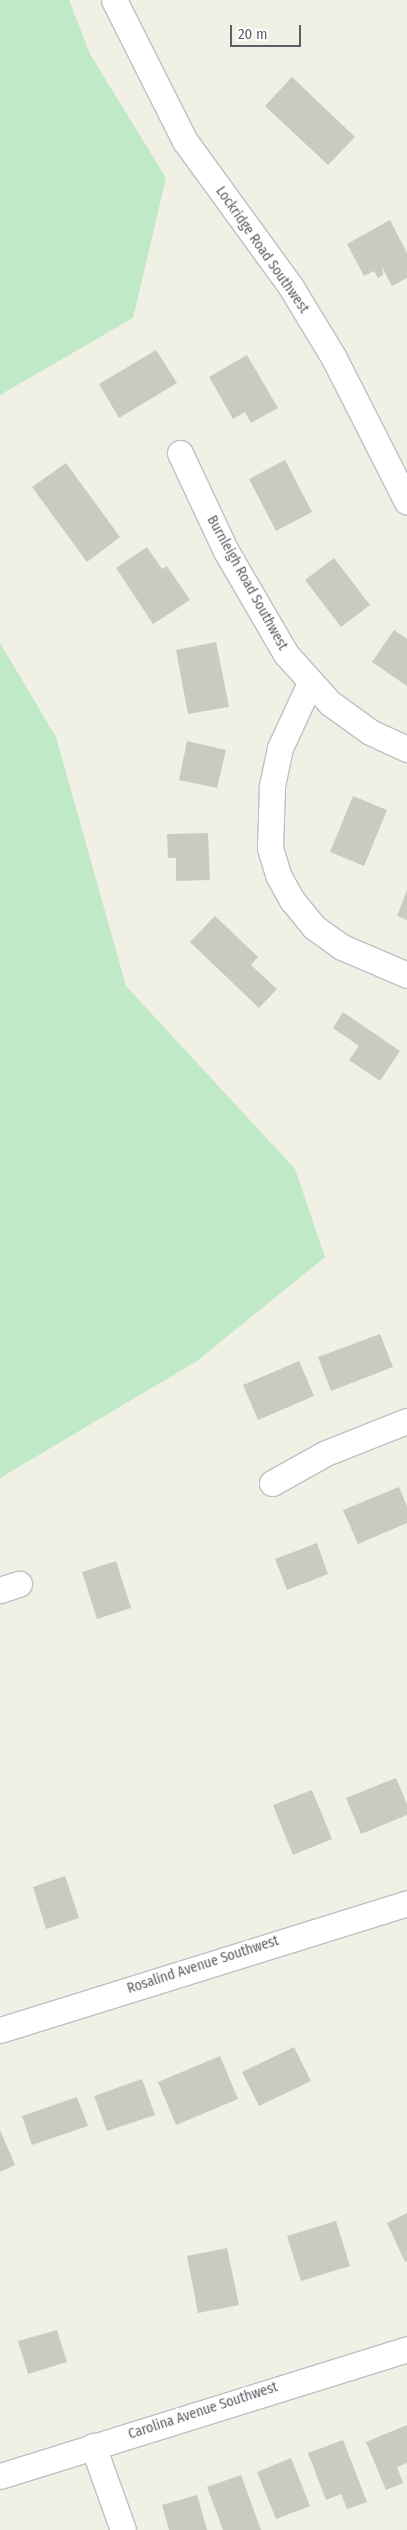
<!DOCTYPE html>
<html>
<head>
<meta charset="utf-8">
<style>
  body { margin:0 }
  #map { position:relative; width:407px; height:2530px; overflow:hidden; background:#f0f0e4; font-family:"Fira Sans Condensed",sans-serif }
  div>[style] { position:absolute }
  .green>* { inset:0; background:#c0e9c8 }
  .building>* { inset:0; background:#cbcac1 }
  .roads { filter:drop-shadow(1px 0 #bec0c6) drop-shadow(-1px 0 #bec0c6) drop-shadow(0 1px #bec0c6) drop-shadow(0 -1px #bec0c6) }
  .street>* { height:25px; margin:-12.5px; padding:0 12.5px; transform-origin:12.5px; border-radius:12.5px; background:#fff }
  span { translate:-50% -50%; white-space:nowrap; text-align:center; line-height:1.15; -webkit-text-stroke:5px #fff; paint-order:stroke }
  .street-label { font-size:14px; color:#5c5f66 }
  .scale { position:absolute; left:230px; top:25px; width:71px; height:22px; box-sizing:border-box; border:2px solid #5c5f66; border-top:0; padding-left:6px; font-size:15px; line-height:18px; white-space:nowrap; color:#5c5f66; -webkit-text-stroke:4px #fff; paint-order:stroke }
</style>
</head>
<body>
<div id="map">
  <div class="green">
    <div style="clip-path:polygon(0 0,69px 0,90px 54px,166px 178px,133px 318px,0 395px)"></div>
    <div style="clip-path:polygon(0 643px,56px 737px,126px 986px,295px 1169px,325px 1257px,197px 1361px,0 1478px)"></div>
  </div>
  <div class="building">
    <div style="clip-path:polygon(292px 77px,355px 137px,328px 165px,265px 106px)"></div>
    <div style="clip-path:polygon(390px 220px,407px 253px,407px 278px,392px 286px,382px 267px,383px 275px,378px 278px,374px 271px,364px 276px,347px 244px)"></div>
    <div style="clip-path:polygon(156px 350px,177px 383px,119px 418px,99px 384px)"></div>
    <div style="clip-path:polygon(247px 355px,278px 408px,251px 423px,245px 412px,233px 419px,209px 377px)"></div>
    <div style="clip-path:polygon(285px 460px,312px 512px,276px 531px,249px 479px)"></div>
    <div style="clip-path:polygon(66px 463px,120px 537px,87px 562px,32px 487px)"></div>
    <div style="clip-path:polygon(147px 547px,162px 569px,167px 566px,190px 600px,153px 624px,116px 568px)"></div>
    <div style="clip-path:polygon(334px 558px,370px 605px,341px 627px,305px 580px)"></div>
    <div style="clip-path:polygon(394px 630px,407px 639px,407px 686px,372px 662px)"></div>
    <div style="clip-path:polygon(216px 642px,229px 707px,188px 714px,176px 650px)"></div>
    <div style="clip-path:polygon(187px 741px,226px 750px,217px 788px,179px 780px)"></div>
    <div style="clip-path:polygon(353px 796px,387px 810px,364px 866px,330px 852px)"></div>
    <div style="clip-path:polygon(208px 833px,210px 880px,176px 881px,176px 858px,168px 858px,167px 834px)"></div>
    <div style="clip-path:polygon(407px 890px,407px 920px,397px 916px)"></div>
    <div style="clip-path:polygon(215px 916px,258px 957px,251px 965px,277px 989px,259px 1008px,190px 942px)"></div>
    <div style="clip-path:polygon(343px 1012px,400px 1051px,380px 1081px,349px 1060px,359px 1046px,333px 1028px)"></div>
    <div style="clip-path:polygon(380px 1334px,393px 1367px,331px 1391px,318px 1357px)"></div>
    <div style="clip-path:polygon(299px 1361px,314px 1396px,258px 1420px,243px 1385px)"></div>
    <div style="clip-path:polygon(399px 1487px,407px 1506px,407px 1523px,358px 1544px,343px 1510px)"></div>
    <div style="clip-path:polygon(317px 1543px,328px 1574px,287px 1590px,275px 1559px)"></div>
    <div style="clip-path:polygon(116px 1561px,131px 1608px,97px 1619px,82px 1572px)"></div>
    <div style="clip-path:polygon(396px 1778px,407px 1804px,407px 1815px,361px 1834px,346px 1798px)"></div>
    <div style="clip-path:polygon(312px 1790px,332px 1839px,293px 1855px,273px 1805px)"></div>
    <div style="clip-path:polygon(65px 1876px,79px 1918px,46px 1929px,33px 1887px)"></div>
    <div style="clip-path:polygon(294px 2047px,311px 2081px,259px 2106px,242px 2072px)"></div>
    <div style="clip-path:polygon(220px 2056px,238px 2099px,176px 2125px,158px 2082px)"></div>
    <div style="clip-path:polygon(142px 2079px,155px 2115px,107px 2131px,94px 2096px)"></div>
    <div style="clip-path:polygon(77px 2097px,88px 2126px,32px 2145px,22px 2116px)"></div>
    <div style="clip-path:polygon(0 2130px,15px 2165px,0 2172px)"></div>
    <div style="clip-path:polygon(407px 2213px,407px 2261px,405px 2262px,387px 2223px)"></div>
    <div style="clip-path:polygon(336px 2221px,350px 2266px,301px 2281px,287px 2236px)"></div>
    <div style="clip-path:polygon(227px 2248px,239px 2305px,198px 2313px,187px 2256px)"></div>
    <div style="clip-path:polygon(57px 2330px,67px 2362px,28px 2374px,18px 2341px)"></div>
    <div style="clip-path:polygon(407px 2425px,407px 2463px,397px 2467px,403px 2483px,386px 2490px,366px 2442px)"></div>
    <div style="clip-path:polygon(343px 2440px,367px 2502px,347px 2509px,341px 2494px,326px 2500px,308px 2453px)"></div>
    <div style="clip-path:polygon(291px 2458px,310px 2506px,276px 2519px,257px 2472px)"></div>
    <div style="clip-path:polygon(241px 2475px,261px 2530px,223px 2530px,207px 2487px)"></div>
    <div style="clip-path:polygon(197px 2495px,207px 2530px,169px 2530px,162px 2505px)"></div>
  </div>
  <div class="roads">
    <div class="street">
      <div style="left:114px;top:0;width:158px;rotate:63.3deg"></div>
      <div style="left:185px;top:141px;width:180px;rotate:54deg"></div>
      <div style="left:291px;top:287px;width:83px;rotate:58.8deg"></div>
      <div style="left:334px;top:358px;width:161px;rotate:63.1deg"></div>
      <div style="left:180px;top:453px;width:108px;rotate:64.9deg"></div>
      <div style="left:226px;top:551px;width:119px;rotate:59.8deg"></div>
      <div style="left:286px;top:654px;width:66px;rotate:48.1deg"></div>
      <div style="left:330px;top:703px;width:49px;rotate:35.9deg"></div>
      <div style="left:370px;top:732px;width:41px;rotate:24.7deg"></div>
      <div style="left:310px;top:683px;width:72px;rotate:114.8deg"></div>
      <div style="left:280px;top:748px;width:40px;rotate:102deg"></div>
      <div style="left:272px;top:787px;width:61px;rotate:91.9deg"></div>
      <div style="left:270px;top:848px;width:28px;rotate:73deg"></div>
      <div style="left:278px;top:875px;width:29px;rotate:61deg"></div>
      <div style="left:292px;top:900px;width:35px;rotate:51deg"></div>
      <div style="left:314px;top:927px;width:34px;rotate:36deg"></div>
      <div style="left:342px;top:947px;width:71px;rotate:23.3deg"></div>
      <div style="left:272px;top:1483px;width:62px;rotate:-29.1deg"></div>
      <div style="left:326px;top:1453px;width:87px;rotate:-21.6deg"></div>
      <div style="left:0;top:1590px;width:20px;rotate:-18deg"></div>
      <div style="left:0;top:2030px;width:426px;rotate:-17.3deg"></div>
      <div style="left:93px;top:2446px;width:89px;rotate:70.3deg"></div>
      <div style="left:0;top:2476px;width:426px;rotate:-17.3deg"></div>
    </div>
  </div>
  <div class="street-label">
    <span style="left:262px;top:250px;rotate:55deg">Lockridge Road Southwest</span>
    <span style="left:247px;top:583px;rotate:61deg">Burnleigh Road Southwest</span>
    <span style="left:203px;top:1965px;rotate:-18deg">Rosalind Avenue Southwest</span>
    <span style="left:203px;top:2411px;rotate:-18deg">Carolina Avenue Southwest</span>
  </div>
  <div class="scale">20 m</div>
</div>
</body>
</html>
